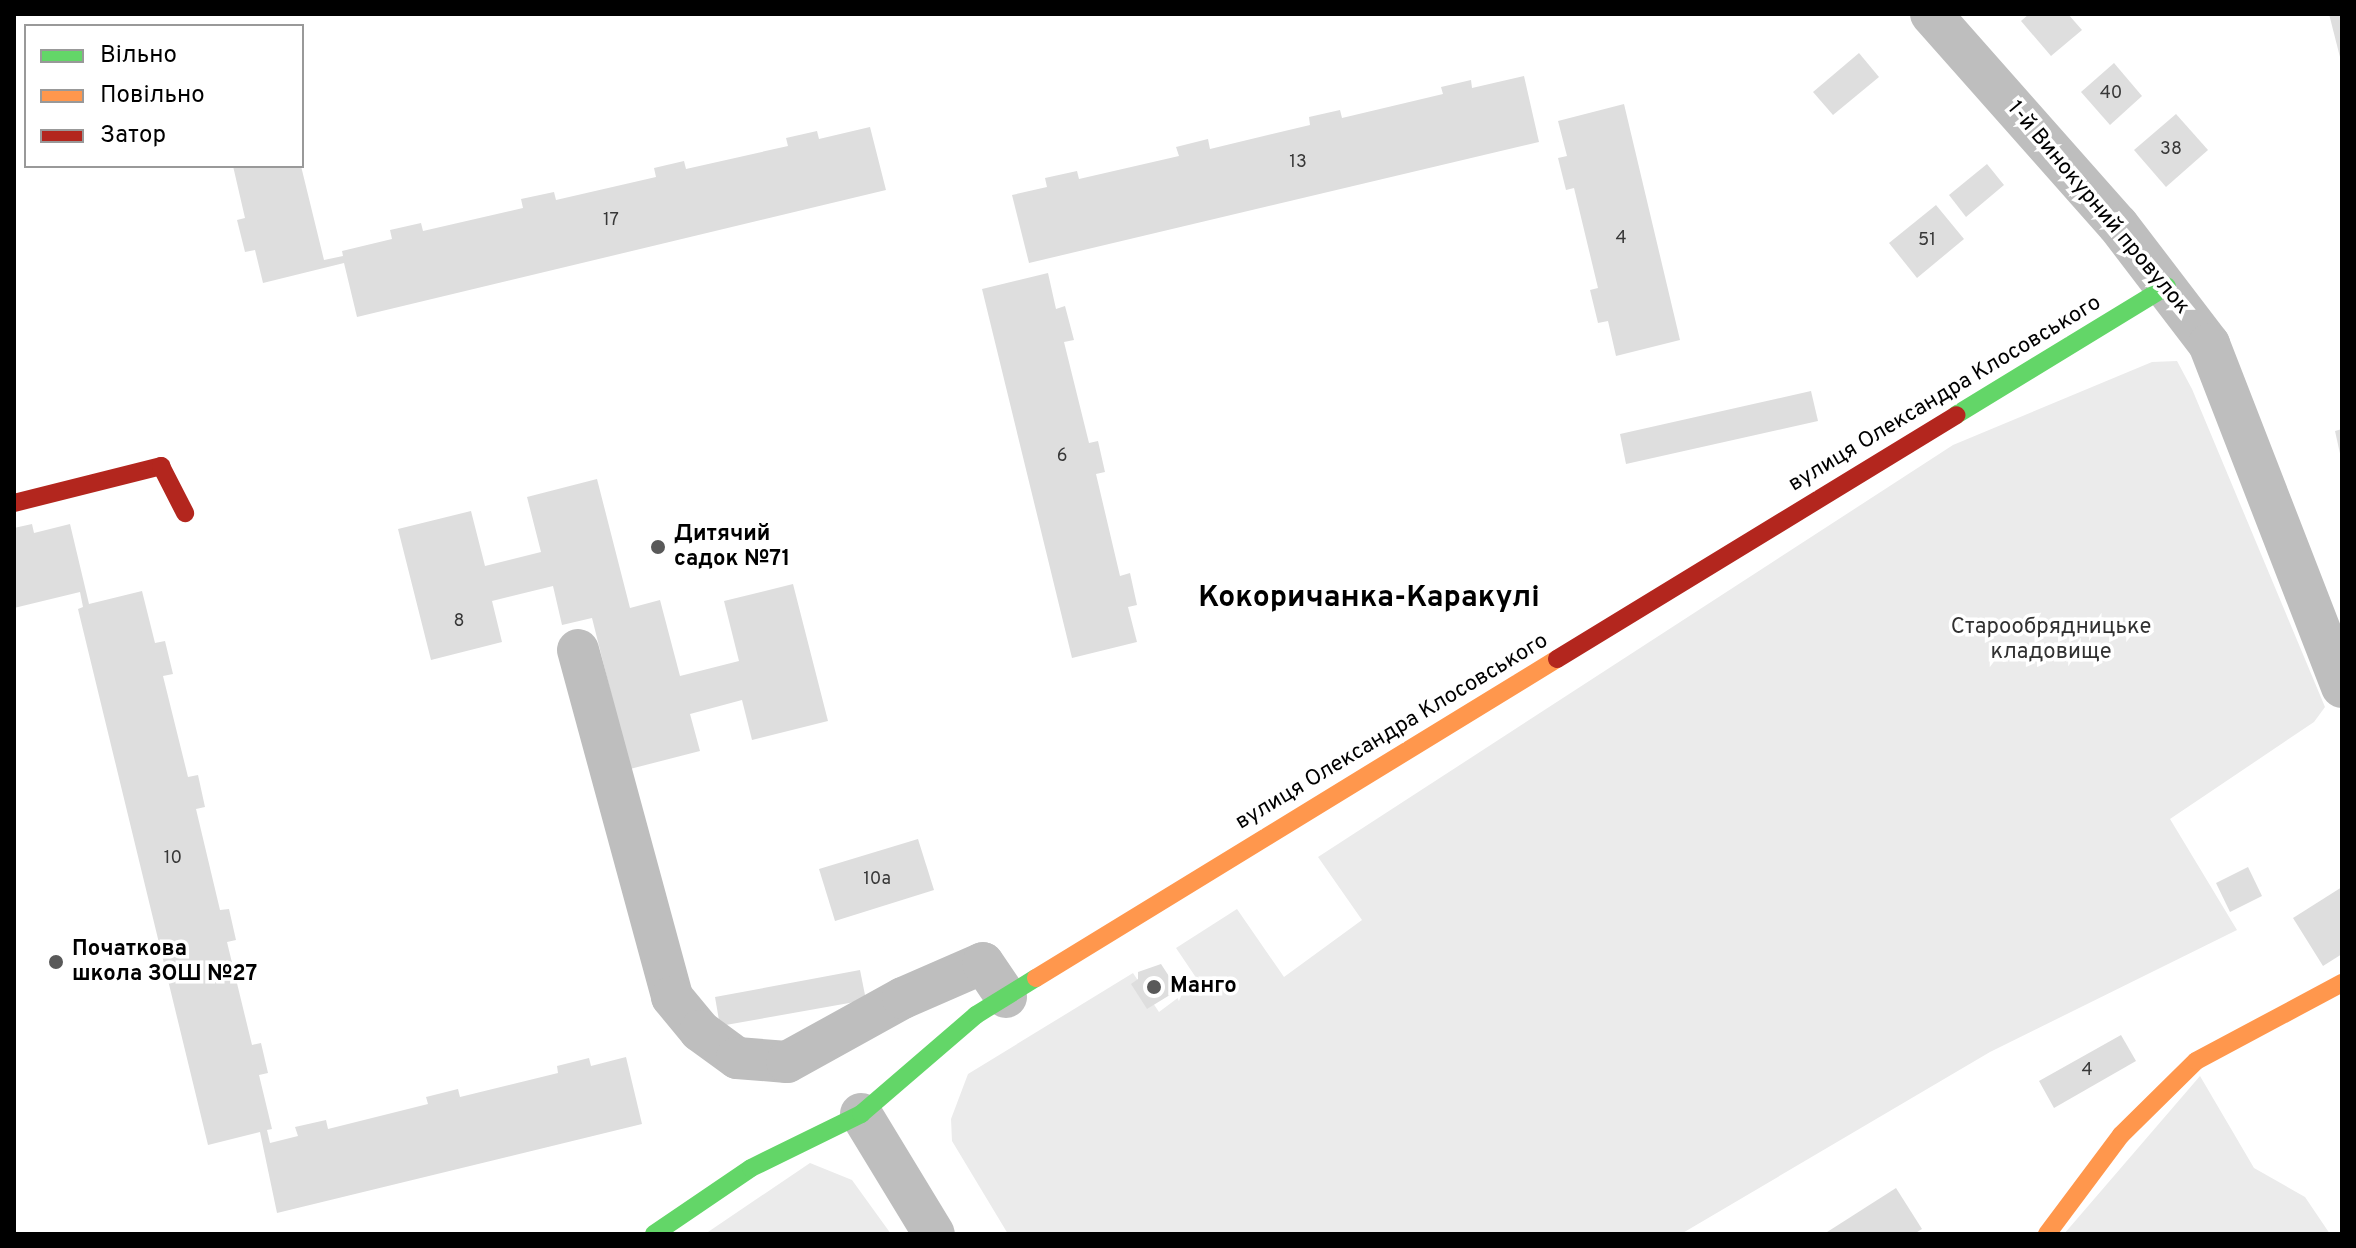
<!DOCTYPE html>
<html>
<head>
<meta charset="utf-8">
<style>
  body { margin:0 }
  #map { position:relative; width:2356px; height:1248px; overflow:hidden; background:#fff; font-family:Overpass,sans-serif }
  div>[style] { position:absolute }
  .green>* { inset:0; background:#ebebeb }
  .building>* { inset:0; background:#dedede }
  .street>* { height:42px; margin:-21px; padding:0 21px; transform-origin:21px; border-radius:21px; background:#bebebe }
  .fast>* { height:18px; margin:-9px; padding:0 9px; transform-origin:9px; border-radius:9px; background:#63d668 }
  .slow>* { height:18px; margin:-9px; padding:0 9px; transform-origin:9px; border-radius:9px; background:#ff974d }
  .jam>* { height:18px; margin:-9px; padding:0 9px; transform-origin:9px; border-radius:9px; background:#b3261e }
  .dots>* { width:22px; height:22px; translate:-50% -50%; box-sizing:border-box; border:4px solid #fff; border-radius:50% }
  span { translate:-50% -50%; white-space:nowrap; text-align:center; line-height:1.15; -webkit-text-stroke:7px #fff; paint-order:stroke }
  .number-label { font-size:18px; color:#383838 }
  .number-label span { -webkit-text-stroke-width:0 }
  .street-label { font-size:22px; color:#000 }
  .poi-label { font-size:22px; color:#000; font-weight:700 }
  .left { translate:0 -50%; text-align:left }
  .park-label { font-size:22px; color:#313131 }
  .district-label { font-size:30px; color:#000; font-weight:700 }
  .frame { position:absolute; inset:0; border:16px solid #000; pointer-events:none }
  .legend { position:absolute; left:24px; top:24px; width:280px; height:144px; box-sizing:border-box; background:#fff; border:2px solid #999; margin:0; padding:10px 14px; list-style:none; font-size:24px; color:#000 }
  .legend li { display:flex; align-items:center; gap:16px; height:40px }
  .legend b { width:40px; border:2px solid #999 }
</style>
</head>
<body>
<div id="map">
  <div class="green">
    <div style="clip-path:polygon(2177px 361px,2192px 389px,2325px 707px,2314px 722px,2170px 819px,2237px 930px,1990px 1052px,1681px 1234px,1008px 1234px,952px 1141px,951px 1119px,968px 1074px,1133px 973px,1159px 1012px,1199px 982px,1176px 948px,1237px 909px,1284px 977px,1362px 920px,1318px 857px,1953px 445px,2152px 362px)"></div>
    <div style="clip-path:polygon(2200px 1076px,2254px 1168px,2305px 1197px,2330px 1234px,2064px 1234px)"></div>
    <div style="clip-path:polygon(810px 1163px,852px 1180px,891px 1234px,705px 1234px)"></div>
  </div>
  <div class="building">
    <div style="clip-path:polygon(2029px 14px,2068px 14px,2082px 30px,2051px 56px,2021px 21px)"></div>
    <div style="clip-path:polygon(2329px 14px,2342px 14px,2342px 61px,2341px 61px)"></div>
    <div style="clip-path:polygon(1859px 53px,1879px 77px,1833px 115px,1813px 92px)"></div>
    <div style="clip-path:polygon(2114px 63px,2142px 96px,2110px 125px,2081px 92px)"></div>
    <div style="clip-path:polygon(1524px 76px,1539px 142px,1029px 263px,1012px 195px,1047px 187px,1045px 178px,1077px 171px,1079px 179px,1179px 156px,1176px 147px,1208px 139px,1210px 149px,1310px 125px,1309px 117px,1340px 110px,1342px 118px,1443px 94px,1441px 87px,1471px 80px,1472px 88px)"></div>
    <div style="clip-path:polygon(1624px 104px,1680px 340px,1616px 356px,1608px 321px,1598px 323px,1590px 290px,1598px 288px,1574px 188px,1566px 190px,1558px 158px,1567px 156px,1558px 121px)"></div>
    <div style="clip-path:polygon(2176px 114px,2208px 150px,2166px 187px,2134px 150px)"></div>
    <div style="clip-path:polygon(870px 127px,886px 190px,357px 317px,344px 263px,263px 283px,255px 250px,245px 252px,237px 220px,245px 218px,233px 166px,301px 166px,324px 260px,343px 256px,342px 251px,392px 239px,390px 230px,421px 223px,423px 231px,523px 208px,521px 199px,554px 192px,556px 200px,656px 177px,654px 168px,684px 161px,686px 169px,788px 146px,786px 138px,817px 131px,819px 139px)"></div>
    <div style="clip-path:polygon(1987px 164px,2004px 185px,1966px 217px,1949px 195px)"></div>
    <div style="clip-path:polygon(1936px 205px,1964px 239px,1917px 278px,1889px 243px)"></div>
    <div style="clip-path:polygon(1048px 273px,1056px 309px,1065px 306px,1074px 340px,1064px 342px,1089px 443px,1098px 441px,1105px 472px,1096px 474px,1120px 576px,1130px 573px,1137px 605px,1128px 607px,1137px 642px,1072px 658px,982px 289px)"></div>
    <div style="clip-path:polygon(1811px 391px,1818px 421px,1626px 464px,1620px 434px)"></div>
    <div style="clip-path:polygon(2342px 429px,2342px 457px,2341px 458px,2335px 431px)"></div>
    <div style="clip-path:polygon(597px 479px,630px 608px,660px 600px,680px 676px,739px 661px,724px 601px,793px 584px,828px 721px,752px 740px,742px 700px,690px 714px,700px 751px,630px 769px,592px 618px,562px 625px,553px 586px,492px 601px,502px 642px,431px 660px,398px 529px,471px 511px,485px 566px,541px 552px,527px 497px)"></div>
    <div style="clip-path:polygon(32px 524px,34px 533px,70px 524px,89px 604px,142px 591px,155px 643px,165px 641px,173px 674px,163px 676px,188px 777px,198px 775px,205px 807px,196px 809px,220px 910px,229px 909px,236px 940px,227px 942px,252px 1045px,261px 1043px,268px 1073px,259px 1075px,272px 1129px,267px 1130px,270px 1143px,298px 1136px,295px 1127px,326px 1120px,328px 1129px,428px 1104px,426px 1097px,458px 1089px,460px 1097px,558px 1073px,557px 1066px,589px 1058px,591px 1066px,626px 1057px,642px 1124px,277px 1213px,260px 1132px,208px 1145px,78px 609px,83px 607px,80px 592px,14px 608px,14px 528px)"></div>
    <div style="clip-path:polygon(918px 839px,934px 890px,835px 921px,819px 869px)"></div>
    <div style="clip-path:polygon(2248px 867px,2262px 896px,2230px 912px,2216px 883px)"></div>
    <div style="clip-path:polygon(2342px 887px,2342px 954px,2323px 966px,2293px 918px)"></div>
    <div style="clip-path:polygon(1161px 964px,1178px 990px,1147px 1009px,1131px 984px,1138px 979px,1138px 972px)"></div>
    <div style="clip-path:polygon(860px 970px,866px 1000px,720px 1026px,715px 997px)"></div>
    <div style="clip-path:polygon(2121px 1035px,2136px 1061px,2054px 1108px,2039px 1081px)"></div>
    <div style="clip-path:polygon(1896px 1188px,1922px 1229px,1914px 1234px,1824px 1234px)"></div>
  </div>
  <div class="street">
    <div style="left:1931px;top:14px;width:282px;rotate:48.5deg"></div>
    <div style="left:2118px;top:225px;width:150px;rotate:52.6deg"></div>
    <div style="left:2209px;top:344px;width:368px;rotate:68.8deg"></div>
    <div style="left:578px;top:650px;width:360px;rotate:74.8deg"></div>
    <div style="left:672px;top:997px;width:44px;rotate:50.5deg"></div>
    <div style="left:700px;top:1031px;width:46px;rotate:36.1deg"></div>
    <div style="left:737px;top:1058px;width:50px;rotate:4.6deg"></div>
    <div style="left:787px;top:1062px;width:132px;rotate:-28.9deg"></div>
    <div style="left:903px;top:998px;width:87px;rotate:-23.6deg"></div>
    <div style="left:983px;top:963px;width:41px;rotate:55.9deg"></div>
    <div style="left:861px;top:1114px;width:140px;rotate:58.7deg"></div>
  </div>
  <div class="fast">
    <div style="left:1956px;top:415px;width:247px;rotate:-31.4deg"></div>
    <div style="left:654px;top:1234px;width:117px;rotate:-34.2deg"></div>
    <div style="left:751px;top:1168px;width:123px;rotate:-26.1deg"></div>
    <div style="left:861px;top:1114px;width:152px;rotate:-40.7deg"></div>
    <div style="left:976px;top:1015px;width:70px;rotate:-31.7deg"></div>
  </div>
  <div class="slow">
    <div style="left:1036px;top:978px;width:611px;rotate:-31.48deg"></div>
    <div style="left:2047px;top:1234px;width:124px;rotate:-53.2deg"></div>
    <div style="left:2121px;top:1135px;width:105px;rotate:-44.6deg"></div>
    <div style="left:2196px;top:1061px;width:166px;rotate:-28.1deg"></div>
  </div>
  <div class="jam">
    <div style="left:14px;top:503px;width:152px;rotate:-14.1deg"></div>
    <div style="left:161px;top:466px;width:53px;rotate:62.9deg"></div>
    <div style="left:1557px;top:659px;width:468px;rotate:-31.4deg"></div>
  </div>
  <div class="dots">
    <div style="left:658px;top:547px;background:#595959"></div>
    <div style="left:56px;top:962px;background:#595959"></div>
    <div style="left:1154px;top:987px;background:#595959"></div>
  </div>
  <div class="number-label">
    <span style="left:2111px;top:94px">40</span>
    <span style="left:2171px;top:150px">38</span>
    <span style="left:1298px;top:163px">13</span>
    <span style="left:611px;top:221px">17</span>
    <span style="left:1621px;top:239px">4</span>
    <span style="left:1927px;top:241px">51</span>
    <span style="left:1062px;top:457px">6</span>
    <span style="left:459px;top:622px">8</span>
    <span style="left:173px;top:859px">10</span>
    <span style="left:877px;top:880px">10а</span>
    <span style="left:2087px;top:1071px">4</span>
  </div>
  <div class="street-label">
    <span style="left:2098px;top:208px;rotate:50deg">1-й Винокурний провулок</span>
    <span style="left:1945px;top:394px;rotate:-31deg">вулиця Олександра Клосовського</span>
    <span style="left:1392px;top:732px;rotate:-31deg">вулиця Олександра Клосовського</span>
  </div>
  <div class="poi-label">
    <span class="left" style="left:674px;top:547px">Дитячий<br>садок №71</span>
    <span class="left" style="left:72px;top:962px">Початкова<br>школа ЗОШ №27</span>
    <span class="left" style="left:1170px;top:987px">Манго</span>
  </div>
  <div class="park-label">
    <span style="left:2051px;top:640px">Старообрядницьке<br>кладовище</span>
  </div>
  <div class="district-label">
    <span style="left:1369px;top:599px">Кокоричанка-Каракулі</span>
  </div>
  <div class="frame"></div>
  <ul class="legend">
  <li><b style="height:10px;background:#63d668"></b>Вільно</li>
  <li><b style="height:10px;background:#ff974d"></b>Повільно</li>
  <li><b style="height:10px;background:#b3261e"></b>Затор</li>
  </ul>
</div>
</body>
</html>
